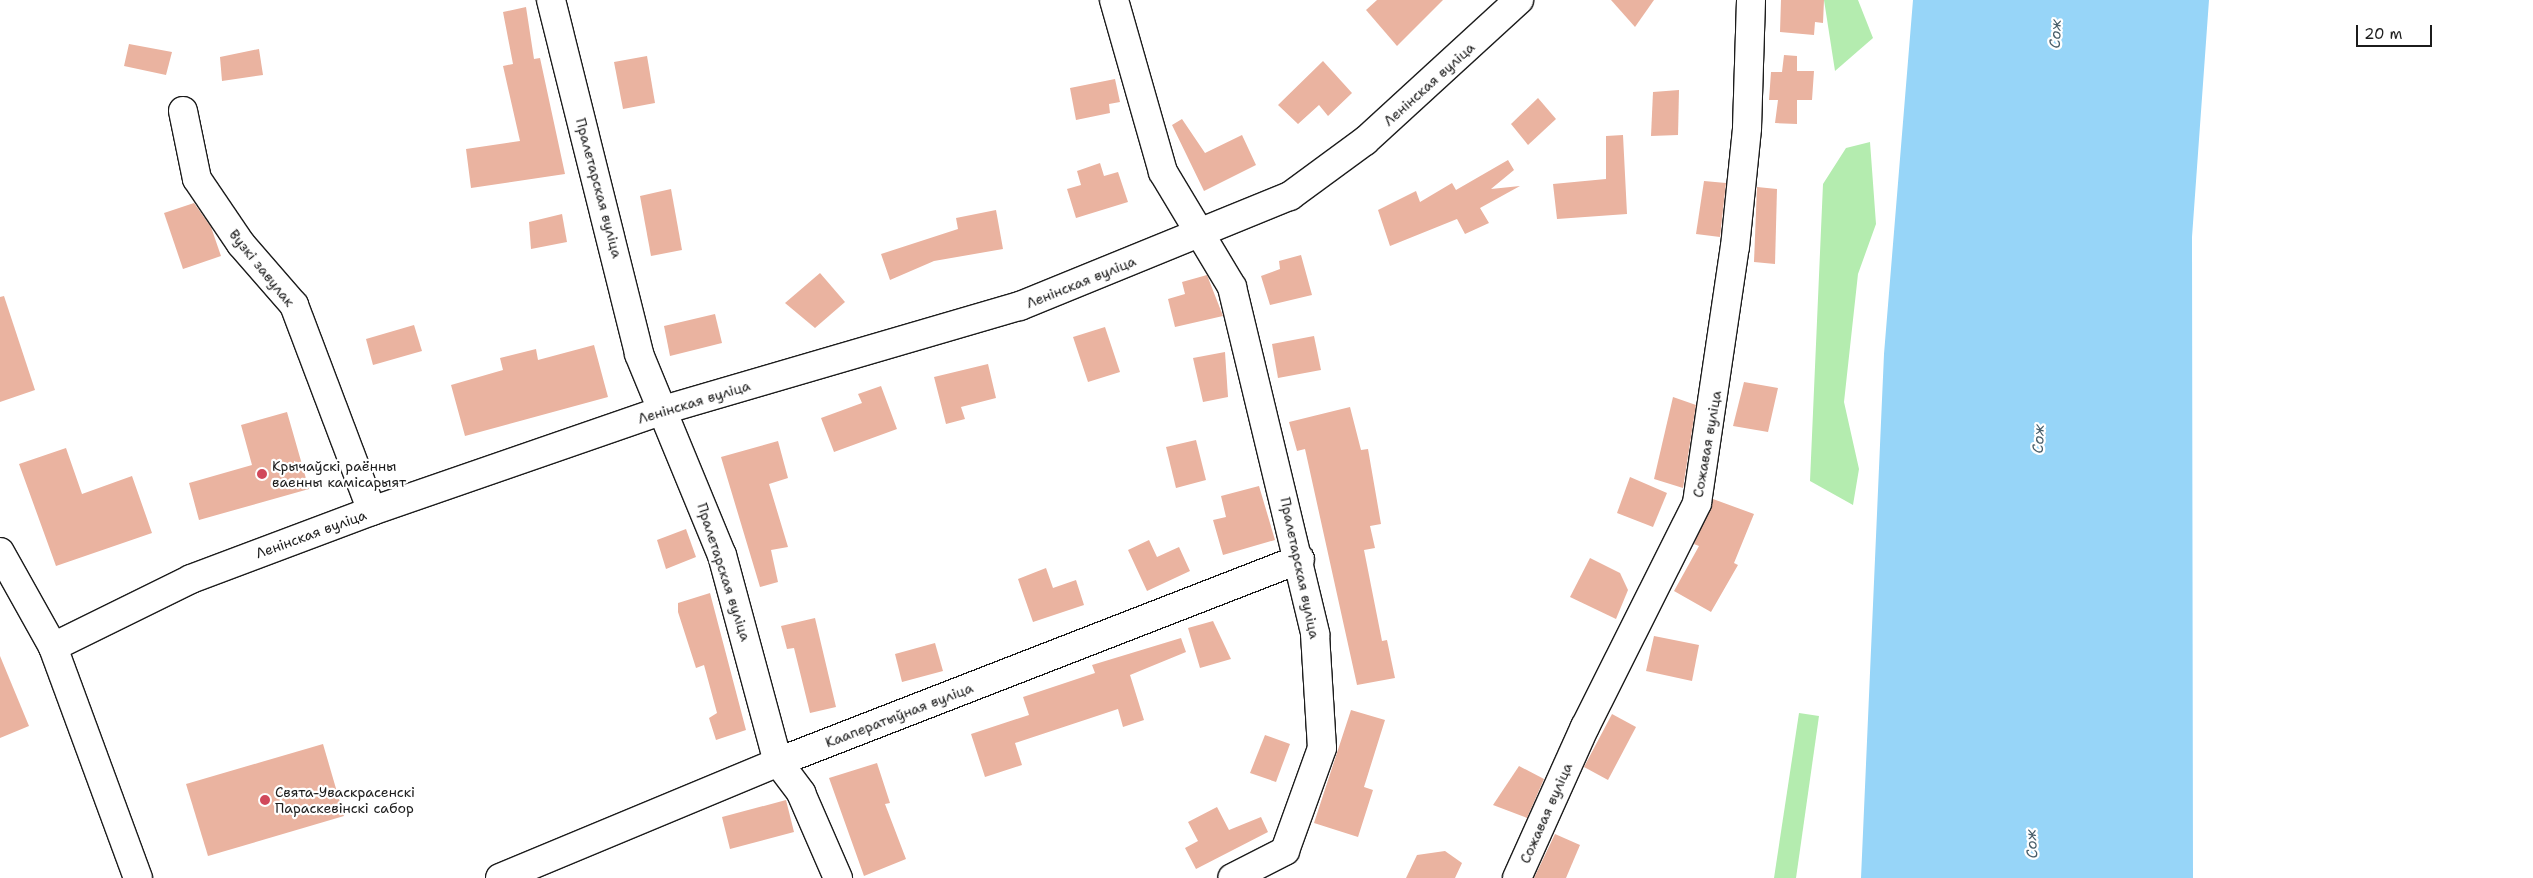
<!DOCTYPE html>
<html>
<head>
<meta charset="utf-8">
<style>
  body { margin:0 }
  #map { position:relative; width:2533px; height:878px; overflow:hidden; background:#fff; font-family:"Shantell Sans",sans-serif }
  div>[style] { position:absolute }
  .green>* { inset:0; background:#b4ecaf }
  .water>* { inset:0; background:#97d5f8 }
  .building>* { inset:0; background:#eab3a0 }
  .roads { filter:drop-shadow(1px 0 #1c1c1c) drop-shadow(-1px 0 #1c1c1c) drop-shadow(0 1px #1c1c1c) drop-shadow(0 -1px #1c1c1c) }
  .street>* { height:28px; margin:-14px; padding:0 14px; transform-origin:14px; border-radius:14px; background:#fff }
  .secondary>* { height:28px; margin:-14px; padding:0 14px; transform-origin:14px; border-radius:14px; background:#fff }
  .dots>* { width:14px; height:14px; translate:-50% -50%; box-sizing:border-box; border:2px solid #fff; border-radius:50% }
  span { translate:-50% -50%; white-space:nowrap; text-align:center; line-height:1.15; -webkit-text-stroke:4.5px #fff; paint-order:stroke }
  .street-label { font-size:14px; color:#1c1c1c }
  .poi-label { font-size:14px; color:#1c1c1c }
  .left { translate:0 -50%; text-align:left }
  .water-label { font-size:15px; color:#475d69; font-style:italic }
  .scale { position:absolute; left:2356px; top:25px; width:76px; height:22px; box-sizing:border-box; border:2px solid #1c1c1c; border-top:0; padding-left:6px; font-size:15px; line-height:18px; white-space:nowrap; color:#1c1c1c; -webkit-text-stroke:4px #fff; paint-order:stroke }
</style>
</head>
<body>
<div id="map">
  <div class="green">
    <div style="clip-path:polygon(1824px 0,1858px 0,1873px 38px,1835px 71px)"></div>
    <div style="clip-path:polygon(1870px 142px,1876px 224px,1858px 274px,1844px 402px,1859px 469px,1853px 505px,1810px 481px,1823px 184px,1846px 148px)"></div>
    <div style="clip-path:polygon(1799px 713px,1819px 716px,1796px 878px,1774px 878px)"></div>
  </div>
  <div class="water">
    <div style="clip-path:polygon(1913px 0,2209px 0,2192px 237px,2193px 878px,1861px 878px,1884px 354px)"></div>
  </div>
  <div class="building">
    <div style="clip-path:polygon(1377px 0,1443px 0,1397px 46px,1366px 10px)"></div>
    <div style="clip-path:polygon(1611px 0,1654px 0,1635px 27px)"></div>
    <div style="clip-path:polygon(1781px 0,1824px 0,1823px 23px,1815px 22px,1814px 35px,1780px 32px)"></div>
    <div style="clip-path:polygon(526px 7px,534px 59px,540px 58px,565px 174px,471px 188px,466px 149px,520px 141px,503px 66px,513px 64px,503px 12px)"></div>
    <div style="clip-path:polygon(129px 44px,172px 52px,166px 75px,124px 66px)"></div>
    <div style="clip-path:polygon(259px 49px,263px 75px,222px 81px,220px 57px)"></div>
    <div style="clip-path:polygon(1784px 55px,1797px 56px,1797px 71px,1814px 71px,1812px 100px,1797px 100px,1797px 124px,1775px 123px,1778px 100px,1769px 100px,1771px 72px,1782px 72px)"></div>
    <div style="clip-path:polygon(647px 56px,655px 103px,623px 109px,614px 62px)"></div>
    <div style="clip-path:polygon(1323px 61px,1352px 93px,1328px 116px,1319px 105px,1298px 124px,1278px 105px)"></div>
    <div style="clip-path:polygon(1115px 79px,1120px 102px,1109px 104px,1110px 113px,1076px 120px,1070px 88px)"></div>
    <div style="clip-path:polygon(1679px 90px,1678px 135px,1651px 136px,1653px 92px)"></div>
    <div style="clip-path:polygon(1538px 98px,1556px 119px,1528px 145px,1511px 124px)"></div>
    <div style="clip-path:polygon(1182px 119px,1205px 153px,1242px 135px,1256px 165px,1204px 191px,1172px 125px)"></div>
    <div style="clip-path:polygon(1623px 135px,1627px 214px,1557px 219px,1553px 184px,1606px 179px,1606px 136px)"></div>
    <div style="clip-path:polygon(1508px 160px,1514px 170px,1491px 189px,1520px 186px,1480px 208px,1489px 223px,1465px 234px,1457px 219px,1390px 246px,1378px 210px,1416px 191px,1420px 202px,1452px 183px,1456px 190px)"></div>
    <div style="clip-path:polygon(1100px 163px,1104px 176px,1118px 172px,1128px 202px,1076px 218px,1067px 189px,1081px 185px,1077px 171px)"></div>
    <div style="clip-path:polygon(1704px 181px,1726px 183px,1720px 237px,1696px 234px)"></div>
    <div style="clip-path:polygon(1757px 187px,1777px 189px,1775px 264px,1754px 262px)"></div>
    <div style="clip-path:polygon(671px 189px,682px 250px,651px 256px,640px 196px)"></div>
    <div style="clip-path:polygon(194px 203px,211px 227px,221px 256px,183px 269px,164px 213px)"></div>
    <div style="clip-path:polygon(996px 210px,1003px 249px,934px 261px,890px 280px,881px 254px,958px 229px,956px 218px)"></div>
    <div style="clip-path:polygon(562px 214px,567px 242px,531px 249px,529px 222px)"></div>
    <div style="clip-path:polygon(1301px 255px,1312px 295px,1270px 305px,1261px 276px,1280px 269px,1279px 261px)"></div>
    <div style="clip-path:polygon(820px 273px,845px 302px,815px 328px,785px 303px)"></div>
    <div style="clip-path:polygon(1207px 275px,1223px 316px,1175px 327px,1168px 299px,1185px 294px,1182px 282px)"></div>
    <div style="clip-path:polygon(4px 296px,35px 390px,0 402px,0 297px)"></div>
    <div style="clip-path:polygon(715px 314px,722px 343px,670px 356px,664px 326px)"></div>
    <div style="clip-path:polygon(414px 325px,422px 351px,373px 365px,366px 339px)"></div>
    <div style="clip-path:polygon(1105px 327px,1120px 372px,1088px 382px,1073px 337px)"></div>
    <div style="clip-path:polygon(1314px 336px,1321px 370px,1278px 378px,1272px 344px)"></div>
    <div style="clip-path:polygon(594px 345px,608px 397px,465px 436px,451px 385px,503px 370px,500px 358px,536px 349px,538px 360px)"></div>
    <div style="clip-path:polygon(1225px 352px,1228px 397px,1203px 402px,1193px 358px)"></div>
    <div style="clip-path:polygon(988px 364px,996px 398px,961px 407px,965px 419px,946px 424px,934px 377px)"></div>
    <div style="clip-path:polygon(1744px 382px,1778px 388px,1768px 432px,1733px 426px)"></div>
    <div style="clip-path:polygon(881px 386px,897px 429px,834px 452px,821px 418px,862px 403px,858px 394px)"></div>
    <div style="clip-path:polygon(1673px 397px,1696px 405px,1683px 488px,1654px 479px)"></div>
    <div style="clip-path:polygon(1350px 407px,1361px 450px,1368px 449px,1381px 524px,1370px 526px,1375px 548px,1364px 550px,1382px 641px,1387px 640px,1395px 678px,1357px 685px,1305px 449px,1297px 451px,1289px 422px)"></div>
    <div style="clip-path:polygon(287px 412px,309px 489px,199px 520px,189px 483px,252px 465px,241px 425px)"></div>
    <div style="clip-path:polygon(1196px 440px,1206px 480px,1176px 488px,1166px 447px)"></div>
    <div style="clip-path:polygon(778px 441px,788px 478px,769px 484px,788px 547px,771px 550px,778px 582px,760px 587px,721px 457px)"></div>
    <div style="clip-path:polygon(66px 448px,82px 494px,132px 476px,152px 533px,56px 566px,19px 464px)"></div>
    <div style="clip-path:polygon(1630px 477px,1667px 493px,1653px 527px,1617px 513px)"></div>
    <div style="clip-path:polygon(1259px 486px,1275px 540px,1223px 555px,1213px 520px,1226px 517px,1221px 496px)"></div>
    <div style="clip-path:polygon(1713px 499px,1754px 514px,1734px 563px,1738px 565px,1711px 612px,1674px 591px,1699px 546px,1694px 544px)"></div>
    <div style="clip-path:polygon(686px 529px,696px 557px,666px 569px,657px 540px)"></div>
    <div style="clip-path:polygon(1149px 540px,1157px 557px,1179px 547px,1190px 571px,1147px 591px,1128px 550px)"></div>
    <div style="clip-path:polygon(1590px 558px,1620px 573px,1628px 590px,1616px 619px,1570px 597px)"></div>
    <div style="clip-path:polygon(1046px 568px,1053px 588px,1076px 580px,1084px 605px,1033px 622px,1018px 579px)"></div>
    <div style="clip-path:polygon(710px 593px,746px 730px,716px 740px,709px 718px,717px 713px,704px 665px,696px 668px,678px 612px,678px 603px)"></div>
    <div style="clip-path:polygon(815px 618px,836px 707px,810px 713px,794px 648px,787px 649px,781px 626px)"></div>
    <div style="clip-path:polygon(1213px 621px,1231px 659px,1200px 668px,1188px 628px)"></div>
    <div style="clip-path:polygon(1654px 636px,1699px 645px,1692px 681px,1646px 671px)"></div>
    <div style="clip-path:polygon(1181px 638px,1186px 652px,1130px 675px,1144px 720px,1123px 727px,1118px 709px,1015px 743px,1022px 765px,985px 777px,971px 734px,1029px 715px,1023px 697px,1095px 673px,1092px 665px)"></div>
    <div style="clip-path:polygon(935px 643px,943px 671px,902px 682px,895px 654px)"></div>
    <div style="clip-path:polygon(0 656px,29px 726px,0 738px)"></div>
    <div style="clip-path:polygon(1351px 710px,1385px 720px,1364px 787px,1373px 790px,1358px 837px,1314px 823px)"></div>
    <div style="clip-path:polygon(1612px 714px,1636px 727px,1608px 780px,1584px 767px)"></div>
    <div style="clip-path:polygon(1265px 735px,1290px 744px,1276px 782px,1250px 773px)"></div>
    <div style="clip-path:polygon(323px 744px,344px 816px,208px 856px,186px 784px)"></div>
    <div style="clip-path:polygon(877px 763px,890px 803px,885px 804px,906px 859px,864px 876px,829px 778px)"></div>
    <div style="clip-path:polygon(1519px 766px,1544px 779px,1527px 818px,1493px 805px)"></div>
    <div style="clip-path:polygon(786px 800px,794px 832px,730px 849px,722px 817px)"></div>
    <div style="clip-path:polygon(1217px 807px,1229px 830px,1261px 817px,1268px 832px,1196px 869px,1185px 848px,1198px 841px,1188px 822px)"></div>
    <div style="clip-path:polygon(1555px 834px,1580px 845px,1566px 878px,1534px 878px)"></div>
    <div style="clip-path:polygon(1445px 851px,1462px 863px,1455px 878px,1406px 878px,1417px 855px)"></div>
  </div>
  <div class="roads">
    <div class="street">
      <div style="left:551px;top:0;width:365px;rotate:76deg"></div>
      <div style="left:639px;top:354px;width:217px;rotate:67.6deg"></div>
      <div style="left:722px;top:555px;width:214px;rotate:74.9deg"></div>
      <div style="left:778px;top:762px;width:39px;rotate:53deg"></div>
      <div style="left:801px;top:793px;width:93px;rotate:66.5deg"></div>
      <div style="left:1114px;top:0;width:179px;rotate:74.1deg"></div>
      <div style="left:1163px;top:172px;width:134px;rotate:59deg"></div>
      <div style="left:1232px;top:287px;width:357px;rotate:76.5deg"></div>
      <div style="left:1315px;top:634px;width:114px;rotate:86.5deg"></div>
      <div style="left:1322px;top:748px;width:109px;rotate:109.8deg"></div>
      <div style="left:1285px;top:851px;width:59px;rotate:153deg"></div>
      <div style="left:183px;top:111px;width:69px;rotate:78.4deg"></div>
      <div style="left:197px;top:179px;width:78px;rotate:55.9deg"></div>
      <div style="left:241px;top:244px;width:81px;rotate:49deg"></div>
      <div style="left:294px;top:305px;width:220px;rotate:69.3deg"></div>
      <div style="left:53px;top:647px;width:154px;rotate:-26.2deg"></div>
      <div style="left:191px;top:579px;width:193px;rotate:-20.6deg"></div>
      <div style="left:372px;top:511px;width:305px;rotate:-19.1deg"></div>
      <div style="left:660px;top:411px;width:375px;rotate:-16.3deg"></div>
      <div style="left:1020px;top:306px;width:292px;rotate:-22.2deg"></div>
      <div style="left:1290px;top:196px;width:93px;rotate:-36.3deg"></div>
      <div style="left:1365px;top:141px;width:209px;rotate:-42.5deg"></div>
      <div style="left:500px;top:878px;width:301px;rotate:-22.6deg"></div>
      <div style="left:778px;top:762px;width:560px;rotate:-21.25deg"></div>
      <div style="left:1517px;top:878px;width:166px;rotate:-65.8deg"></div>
      <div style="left:1585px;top:727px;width:250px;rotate:-63.4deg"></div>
      <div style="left:1697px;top:503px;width:259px;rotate:-81.6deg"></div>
      <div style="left:1735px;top:247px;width:120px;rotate:-84.2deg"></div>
      <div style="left:1747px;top:128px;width:128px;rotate:-88.2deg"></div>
    </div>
    <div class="secondary">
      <div style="left:0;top:552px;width:109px;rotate:60.8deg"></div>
      <div style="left:53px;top:647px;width:246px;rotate:69.8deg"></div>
    </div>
  </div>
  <div class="dots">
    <div style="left:262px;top:474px;background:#d1495b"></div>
    <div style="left:265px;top:800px;background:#d1495b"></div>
  </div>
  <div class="street-label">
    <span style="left:1429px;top:84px;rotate:-42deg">Ленінская вуліца</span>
    <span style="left:599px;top:188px;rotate:75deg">Пралетарская вуліца</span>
    <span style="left:262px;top:268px;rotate:51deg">Вузкі завулак</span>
    <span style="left:1081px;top:282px;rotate:-22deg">Ленінская вуліца</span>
    <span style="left:694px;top:402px;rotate:-17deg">Ленінская вуліца</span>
    <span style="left:1707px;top:444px;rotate:-80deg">Сожавая вуліца</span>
    <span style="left:311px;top:534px;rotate:-20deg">Ленінская вуліца</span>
    <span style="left:1300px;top:568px;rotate:78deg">Пралетарская вуліца</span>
    <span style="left:724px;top:572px;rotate:72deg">Пралетарская вуліца</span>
    <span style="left:899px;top:715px;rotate:-21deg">Кааператыўная вуліца</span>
    <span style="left:1546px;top:813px;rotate:-66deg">Сожавая вуліца</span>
  </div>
  <div class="poi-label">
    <span class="left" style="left:272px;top:474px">Крычаўскі раённы<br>ваенны камісарыят</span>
    <span class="left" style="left:275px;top:800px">Свята-Уваскрасенскі<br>Параскевінскі сабор</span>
  </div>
  <div class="water-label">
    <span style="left:2056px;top:34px;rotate:-88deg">Сож</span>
    <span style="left:2039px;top:439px;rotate:-88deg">Сож</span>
    <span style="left:2032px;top:844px;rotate:-94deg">Сож</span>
  </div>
  <div class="scale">20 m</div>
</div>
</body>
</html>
